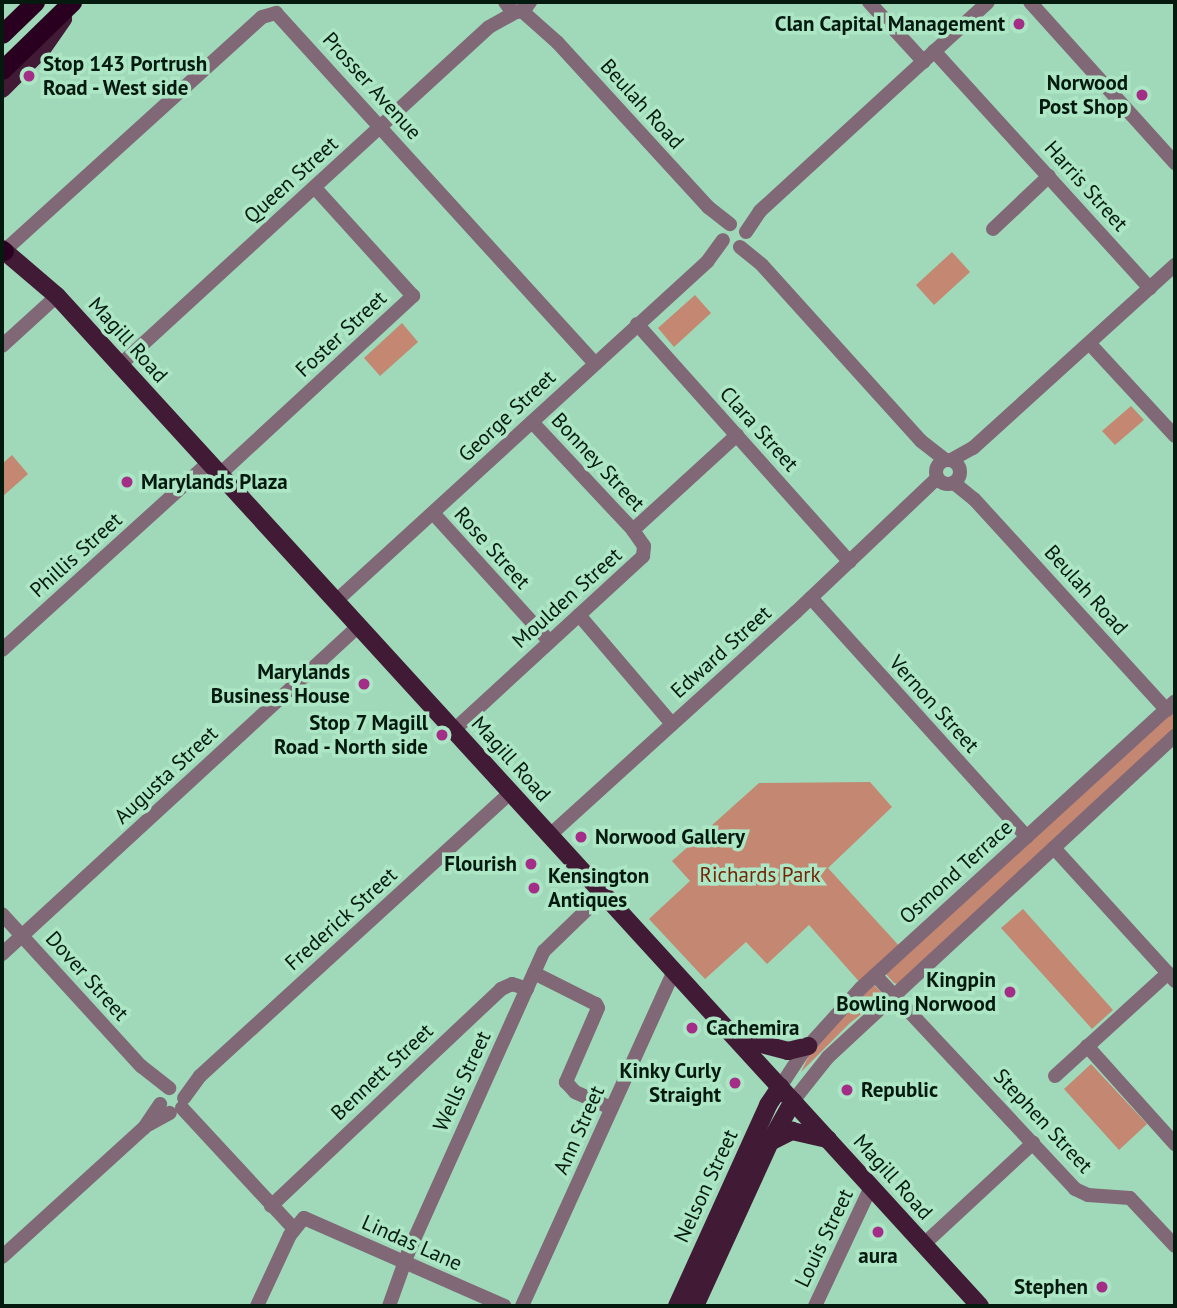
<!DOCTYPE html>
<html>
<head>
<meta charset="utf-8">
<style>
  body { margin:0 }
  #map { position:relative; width:1177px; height:1308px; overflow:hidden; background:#9fd9b9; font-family:"PT Sans",sans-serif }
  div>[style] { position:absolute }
  .green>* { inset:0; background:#c48772 }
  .minor>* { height:14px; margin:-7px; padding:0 7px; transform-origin:7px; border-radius:7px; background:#806877 }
  .minor>.ring { margin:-7px; padding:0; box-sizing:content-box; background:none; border:14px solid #806877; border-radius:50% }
  .major>* { height:18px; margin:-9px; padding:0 9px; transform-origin:9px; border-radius:9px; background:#411a35 }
  .highway>* { height:19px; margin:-9.5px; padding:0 9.5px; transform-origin:9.5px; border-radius:9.5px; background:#29001f }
  .dots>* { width:19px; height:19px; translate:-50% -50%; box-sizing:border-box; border:4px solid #ace6c5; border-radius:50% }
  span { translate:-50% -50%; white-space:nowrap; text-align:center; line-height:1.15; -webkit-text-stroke:7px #ace6c5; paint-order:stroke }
  .poi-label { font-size:21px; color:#041a0f; font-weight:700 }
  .right { translate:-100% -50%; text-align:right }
  .left { translate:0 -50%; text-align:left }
  .street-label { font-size:21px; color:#041a0f }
  .park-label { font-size:21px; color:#732707 }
  .frame { position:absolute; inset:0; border:4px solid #041a0f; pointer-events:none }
</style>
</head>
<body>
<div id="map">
  <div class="green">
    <div style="clip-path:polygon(952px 252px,970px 272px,934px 305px,916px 285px)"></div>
    <div style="clip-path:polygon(695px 295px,711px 313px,674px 347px,658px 328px)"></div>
    <div style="clip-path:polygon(402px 323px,418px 342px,380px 376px,364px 358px)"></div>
    <div style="clip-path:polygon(1131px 406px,1144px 420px,1115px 445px,1102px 431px)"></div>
    <div style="clip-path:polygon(12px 455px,28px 474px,2px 497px,2px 464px)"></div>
    <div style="clip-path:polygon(1175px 708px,1175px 731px,898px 984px,894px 983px,886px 974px)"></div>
    <div style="clip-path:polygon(870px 782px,892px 807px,828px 868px,902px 949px,863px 986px,809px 925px,767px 964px,746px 942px,705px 979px,649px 919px,690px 881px,672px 861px,759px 783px)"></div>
    <div style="clip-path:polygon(1023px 909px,1113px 1010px,1092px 1029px,1001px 928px)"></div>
    <div style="clip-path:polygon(874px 985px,883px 994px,882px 998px,850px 1023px,801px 1072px,812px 1049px,835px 1022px)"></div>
    <div style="clip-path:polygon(1091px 1064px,1147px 1124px,1119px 1150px,1064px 1089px)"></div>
  </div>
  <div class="minor">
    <div style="left:505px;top:2px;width:10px;rotate:53deg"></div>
    <div style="left:511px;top:10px;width:6px;rotate:18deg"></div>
    <div style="left:517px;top:12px;width:9px;rotate:-21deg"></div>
    <div style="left:525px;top:9px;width:9px;rotate:-54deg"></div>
    <div style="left:869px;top:2px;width:81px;rotate:47.5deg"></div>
    <div style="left:1030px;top:2px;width:217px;rotate:48deg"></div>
    <div style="left:522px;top:11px;width:47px;rotate:41.5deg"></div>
    <div style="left:557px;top:42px;width:224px;rotate:47.5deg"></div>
    <div style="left:708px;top:207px;width:28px;rotate:38deg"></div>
    <div style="left:934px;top:51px;width:321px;rotate:47.7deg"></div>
    <div style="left:993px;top:229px;width:77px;rotate:-43.4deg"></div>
    <div style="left:746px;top:232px;width:25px;rotate:-56deg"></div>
    <div style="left:760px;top:211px;width:309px;rotate:-42.5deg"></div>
    <div style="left:740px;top:247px;width:28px;rotate:39deg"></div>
    <div style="left:762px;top:265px;width:237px;rotate:47.9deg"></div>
    <div style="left:921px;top:441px;width:31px;rotate:38deg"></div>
    <div style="left:4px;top:251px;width:348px;rotate:-42.2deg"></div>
    <div style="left:262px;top:17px;width:15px;rotate:-16deg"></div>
    <div style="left:276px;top:13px;width:474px;rotate:47.7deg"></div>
    <div style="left:637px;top:324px;width:319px;rotate:48.2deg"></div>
    <div style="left:1090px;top:344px;width:125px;rotate:47.3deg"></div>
    <div style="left:2px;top:346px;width:74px;rotate:-42.3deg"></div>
    <div style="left:120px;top:365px;width:500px;rotate:-42.49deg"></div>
    <div style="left:489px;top:27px;width:31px;rotate:-29deg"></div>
    <div style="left:532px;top:422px;width:148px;rotate:46.9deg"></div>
    <div class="ring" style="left:936px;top:460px;width:10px;height:10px"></div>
    <div style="left:951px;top:460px;width:25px;rotate:-29deg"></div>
    <div style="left:973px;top:448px;width:273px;rotate:-42.2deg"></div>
    <div style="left:220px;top:474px;width:263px;rotate:-42.7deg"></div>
    <div style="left:413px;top:296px;width:147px;rotate:-132.2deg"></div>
    <div style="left:954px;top:483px;width:26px;rotate:39deg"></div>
    <div style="left:974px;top:499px;width:286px;rotate:47.6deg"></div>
    <div style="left:433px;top:513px;width:173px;rotate:47.8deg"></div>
    <div style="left:811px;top:598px;width:322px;rotate:47.9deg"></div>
    <div style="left:336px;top:601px;width:503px;rotate:-42.42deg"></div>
    <div style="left:707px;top:262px;width:27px;rotate:-54deg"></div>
    <div style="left:579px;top:615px;width:143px;rotate:49.5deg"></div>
    <div style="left:2px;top:650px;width:280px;rotate:-42.2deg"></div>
    <div style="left:454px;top:730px;width:257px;rotate:-42.6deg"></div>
    <div style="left:643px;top:556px;width:10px;rotate:-84deg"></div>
    <div style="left:644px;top:546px;width:19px;rotate:-125deg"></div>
    <div style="left:633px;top:530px;width:141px;rotate:-42.4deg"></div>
    <div style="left:550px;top:835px;width:332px;rotate:-42.2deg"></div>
    <div style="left:796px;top:612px;width:195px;rotate:-43.5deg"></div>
    <div style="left:1054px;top:848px;width:180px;rotate:47.7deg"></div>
    <div style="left:2px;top:914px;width:206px;rotate:47.6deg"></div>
    <div style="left:141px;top:1066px;width:36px;rotate:38deg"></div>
    <div style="left:2px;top:954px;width:485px;rotate:-42.6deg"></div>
    <div style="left:534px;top:973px;width:69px;rotate:26.6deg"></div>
    <div style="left:596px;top:1004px;width:4px;rotate:63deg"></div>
    <div style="left:598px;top:1008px;width:81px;rotate:113.4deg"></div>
    <div style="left:566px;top:1082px;width:13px;rotate:48deg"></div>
    <div style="left:575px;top:1092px;width:39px;rotate:24deg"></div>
    <div style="left:875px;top:975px;width:293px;rotate:46.9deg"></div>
    <div style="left:1075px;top:1189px;width:14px;rotate:25deg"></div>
    <div style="left:1088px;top:1195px;width:42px;rotate:4.1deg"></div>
    <div style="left:1130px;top:1198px;width:66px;rotate:46.8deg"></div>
    <div style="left:1087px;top:1046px;width:132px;rotate:48.1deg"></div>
    <div style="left:1055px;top:1076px;width:153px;rotate:-42.3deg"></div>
    <div style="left:780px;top:1087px;width:42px;rotate:-56.7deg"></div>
    <div style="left:803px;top:1052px;width:86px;rotate:-47.8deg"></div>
    <div style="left:861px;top:988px;width:425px;rotate:-42.4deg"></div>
    <div style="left:184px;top:1098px;width:27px;rotate:-54deg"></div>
    <div style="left:200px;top:1076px;width:421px;rotate:-42.4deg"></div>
    <div style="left:793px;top:1101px;width:56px;rotate:-51.5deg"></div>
    <div style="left:828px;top:1057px;width:473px;rotate:-42.8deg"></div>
    <div style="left:182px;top:1108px;width:165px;rotate:47.2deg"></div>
    <div style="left:148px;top:1125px;width:25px;rotate:-29deg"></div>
    <div style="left:271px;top:1206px;width:316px;rotate:-43.3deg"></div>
    <div style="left:501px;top:989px;width:12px;rotate:-24deg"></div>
    <div style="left:512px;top:984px;width:16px;rotate:18deg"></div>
    <div style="left:924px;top:1244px;width:149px;rotate:-42.8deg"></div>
    <div style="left:2px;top:1257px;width:192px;rotate:-42.3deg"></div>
    <div style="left:144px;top:1128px;width:29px;rotate:-56deg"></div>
    <div style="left:257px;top:1306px;width:78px;rotate:-65.1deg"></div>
    <div style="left:290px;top:1235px;width:22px;rotate:-51deg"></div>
    <div style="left:304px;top:1218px;width:219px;rotate:23.7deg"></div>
    <div style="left:389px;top:1306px;width:56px;rotate:-70.3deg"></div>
    <div style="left:408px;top:1253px;width:331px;rotate:-65.8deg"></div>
    <div style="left:544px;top:951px;width:82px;rotate:-44deg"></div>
    <div style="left:522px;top:1306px;width:368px;rotate:-65.6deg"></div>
    <div style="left:815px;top:1306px;width:132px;rotate:-64.8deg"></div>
  </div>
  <div class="major">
    <div style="left:2px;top:89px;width:57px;rotate:-45deg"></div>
    <div style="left:42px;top:49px;width:37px;rotate:-55deg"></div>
    <div style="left:2px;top:249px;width:72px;rotate:40.5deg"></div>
    <div style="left:57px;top:296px;width:1368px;rotate:47.58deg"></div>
    <div style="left:735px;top:1037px;width:55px;rotate:14.8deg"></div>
    <div style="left:788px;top:1051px;width:21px;rotate:-14deg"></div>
    <div style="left:770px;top:1142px;width:25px;rotate:-27deg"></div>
    <div style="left:792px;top:1131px;width:37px;rotate:13deg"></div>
    <div style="left:677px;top:1306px;width:221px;rotate:-65.6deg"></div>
    <div style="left:768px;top:1105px;width:22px;rotate:-56deg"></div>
    <div style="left:695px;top:1306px;width:180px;rotate:-65.4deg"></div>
    <div style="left:770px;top:1142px;width:47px;rotate:-60.7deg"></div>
  </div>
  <div class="highway">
    <div style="left:2px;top:34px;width:46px;rotate:-44.1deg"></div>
    <div style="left:2px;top:70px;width:98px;rotate:-44.2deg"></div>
    <div style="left:2px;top:250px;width:2px;rotate:27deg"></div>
  </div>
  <div class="dots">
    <div style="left:1019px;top:24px;background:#a42e87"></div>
    <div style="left:29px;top:76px;background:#a42e87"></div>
    <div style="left:1142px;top:95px;background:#a42e87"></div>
    <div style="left:127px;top:482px;background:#a42e87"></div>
    <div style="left:364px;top:684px;background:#a42e87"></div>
    <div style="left:442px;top:735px;background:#a42e87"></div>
    <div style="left:581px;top:837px;background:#a42e87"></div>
    <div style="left:531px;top:864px;background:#a42e87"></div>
    <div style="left:534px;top:888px;background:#a42e87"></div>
    <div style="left:1010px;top:992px;background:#a42e87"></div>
    <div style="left:692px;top:1028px;background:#a42e87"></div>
    <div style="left:735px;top:1083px;background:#a42e87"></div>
    <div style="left:847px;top:1090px;background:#a42e87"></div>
    <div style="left:878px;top:1232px;background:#a42e87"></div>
    <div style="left:1102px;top:1287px;background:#a42e87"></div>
  </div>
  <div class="poi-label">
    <span class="right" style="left:1005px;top:24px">Clan Capital Management</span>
    <span class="left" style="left:43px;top:76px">Stop 143 Portrush<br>Road - West side</span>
    <span class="right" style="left:1128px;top:95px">Norwood<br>Post Shop</span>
    <span class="left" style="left:141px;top:482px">Marylands Plaza</span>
    <span class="right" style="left:350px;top:684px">Marylands<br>Business House</span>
    <span class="right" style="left:428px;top:735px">Stop 7 Magill<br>Road - North side</span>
    <span class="left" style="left:595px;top:837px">Norwood Gallery</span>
    <span class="right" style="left:517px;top:864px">Flourish</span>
    <span class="left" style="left:548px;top:888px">Kensington<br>Antiques</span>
    <span class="right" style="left:996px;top:992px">Kingpin<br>Bowling Norwood</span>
    <span class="left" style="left:706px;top:1028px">Cachemira</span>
    <span class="right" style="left:721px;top:1083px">Kinky Curly<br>Straight</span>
    <span class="left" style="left:861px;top:1090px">Republic</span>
    <span style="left:878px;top:1256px">aura</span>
    <span class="right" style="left:1088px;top:1287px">Stephen</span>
  </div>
  <div class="street-label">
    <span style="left:372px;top:86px;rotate:48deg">Prosser Avenue</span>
    <span style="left:642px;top:104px;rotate:48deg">Beulah Road</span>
    <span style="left:291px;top:180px;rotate:-42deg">Queen Street</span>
    <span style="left:1086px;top:186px;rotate:48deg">Harris Street</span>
    <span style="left:341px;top:334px;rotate:-43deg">Foster Street</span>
    <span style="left:128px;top:340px;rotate:48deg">Magill Road</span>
    <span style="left:507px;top:416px;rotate:-43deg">George Street</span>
    <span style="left:759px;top:429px;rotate:48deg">Clara Street</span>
    <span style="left:598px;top:462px;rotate:47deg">Bonney Street</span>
    <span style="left:492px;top:548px;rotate:48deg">Rose Street</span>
    <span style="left:76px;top:555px;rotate:-42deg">Phillis Street</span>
    <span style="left:1086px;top:590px;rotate:48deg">Beulah Road</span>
    <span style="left:567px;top:598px;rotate:-42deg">Moulden Street</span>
    <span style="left:721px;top:652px;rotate:-42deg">Edward Street</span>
    <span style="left:934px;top:704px;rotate:48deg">Vernon Street</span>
    <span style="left:511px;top:759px;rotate:48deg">Magill Road</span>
    <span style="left:166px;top:775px;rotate:-43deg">Augusta Street</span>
    <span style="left:956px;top:872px;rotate:-42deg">Osmond Terrace</span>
    <span style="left:341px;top:919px;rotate:-42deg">Frederick Street</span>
    <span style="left:87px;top:976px;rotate:48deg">Dover Street</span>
    <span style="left:382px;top:1072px;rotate:-43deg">Bennett Street</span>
    <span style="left:462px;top:1081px;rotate:-65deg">Wells Street</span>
    <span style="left:1043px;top:1121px;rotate:47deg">Stephen Street</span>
    <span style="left:579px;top:1130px;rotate:-66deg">Ann Street</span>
    <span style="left:893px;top:1177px;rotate:48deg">Magill Road</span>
    <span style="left:706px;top:1186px;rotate:-65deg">Nelson Street</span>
    <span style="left:824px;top:1238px;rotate:-64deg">Louis Street</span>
    <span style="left:412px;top:1243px;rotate:24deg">Lindas Lane</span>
  </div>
  <div class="park-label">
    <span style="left:760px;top:875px">Richards Park</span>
  </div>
  <div class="frame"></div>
</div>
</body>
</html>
